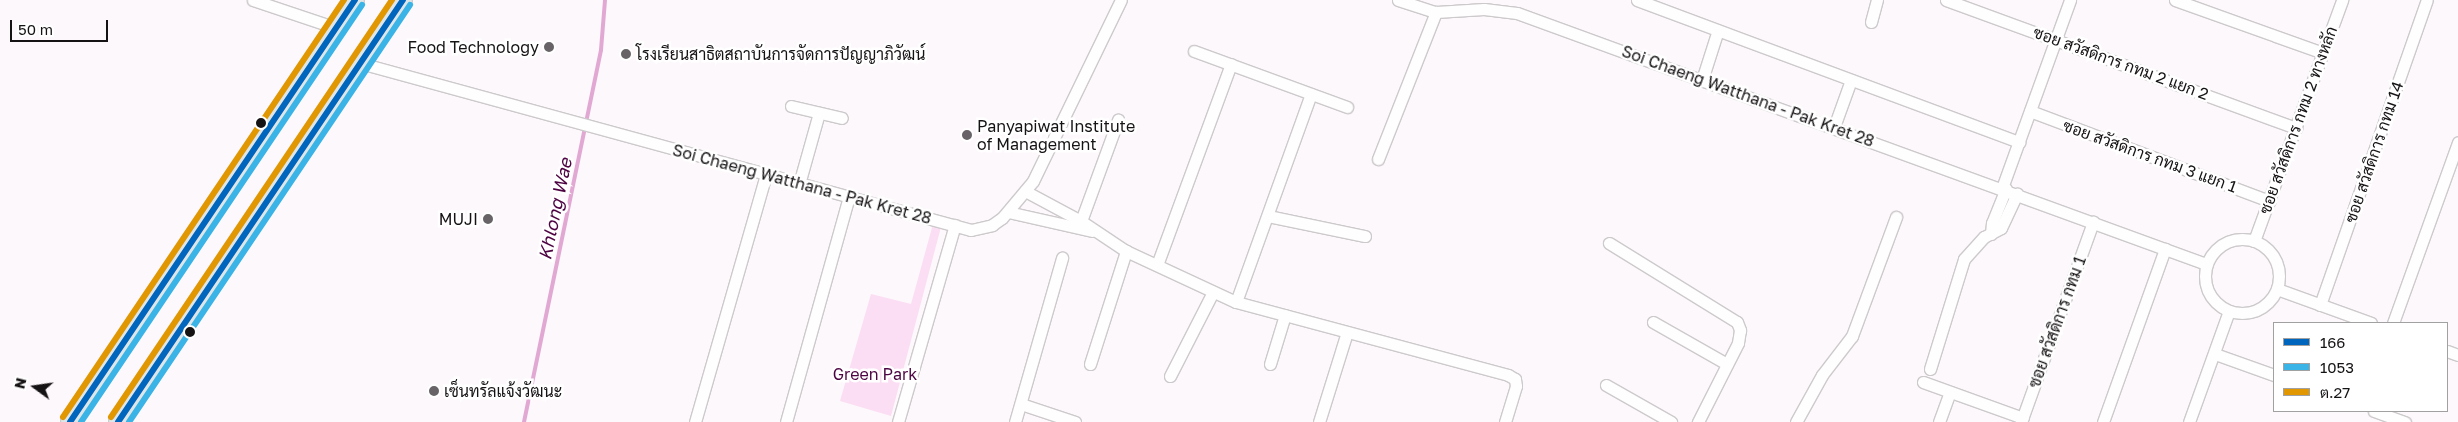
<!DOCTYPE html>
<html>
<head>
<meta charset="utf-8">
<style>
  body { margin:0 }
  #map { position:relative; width:2458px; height:422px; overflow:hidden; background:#fdf8fb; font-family:"Golos Text",Sarabun,sans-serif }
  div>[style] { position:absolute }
  .green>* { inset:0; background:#fbdef3 }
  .stream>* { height:4px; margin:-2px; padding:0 2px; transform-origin:2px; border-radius:2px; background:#e2a8d4 }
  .roads { filter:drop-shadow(1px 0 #cdcacc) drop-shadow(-1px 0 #cdcacc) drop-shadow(0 1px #cdcacc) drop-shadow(0 -1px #cdcacc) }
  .minor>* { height:11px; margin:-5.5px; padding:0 5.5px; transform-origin:5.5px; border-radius:5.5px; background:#fffefe }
  .minor>.ring { margin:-5.5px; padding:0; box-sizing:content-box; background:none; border:11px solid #fffefe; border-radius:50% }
  .primary>* { height:18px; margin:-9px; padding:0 9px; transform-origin:9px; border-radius:9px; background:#dee6e8 }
  .bus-1>* { height:6px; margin:-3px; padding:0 3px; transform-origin:3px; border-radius:3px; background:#0065bd }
  .bus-2>* { height:6px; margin:-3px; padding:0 3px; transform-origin:3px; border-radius:3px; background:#3ab3e7 }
  .bus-3>* { height:6px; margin:-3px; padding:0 3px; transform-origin:3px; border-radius:3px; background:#e09702 }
  .dots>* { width:14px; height:14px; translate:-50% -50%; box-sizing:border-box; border:2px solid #fff; border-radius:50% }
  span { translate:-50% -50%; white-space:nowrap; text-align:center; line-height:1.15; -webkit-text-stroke:5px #fff; paint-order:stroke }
  .poi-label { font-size:16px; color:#161315 }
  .right { translate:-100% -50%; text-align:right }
  .left { translate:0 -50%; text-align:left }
  .street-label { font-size:16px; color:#161315 }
  .park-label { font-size:16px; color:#4d0443 }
  .water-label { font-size:18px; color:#4e0443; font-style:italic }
  .legend { position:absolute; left:2273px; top:322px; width:175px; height:90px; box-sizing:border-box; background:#fff; border:1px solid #a2a1a1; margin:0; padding:6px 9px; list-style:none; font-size:15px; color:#161315 }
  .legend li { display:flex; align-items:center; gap:10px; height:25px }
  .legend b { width:25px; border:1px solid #a2a1a1 }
  .north { position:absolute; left:10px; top:362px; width:50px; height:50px; -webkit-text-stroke:4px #fff; paint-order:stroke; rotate:284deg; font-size:14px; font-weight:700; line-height:20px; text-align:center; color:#161315 }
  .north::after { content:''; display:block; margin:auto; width:18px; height:22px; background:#161315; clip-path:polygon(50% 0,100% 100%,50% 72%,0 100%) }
  .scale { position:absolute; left:10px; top:20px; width:98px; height:22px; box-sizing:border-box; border:2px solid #161315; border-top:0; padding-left:6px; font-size:15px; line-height:18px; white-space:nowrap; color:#161315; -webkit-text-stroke:4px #fff; paint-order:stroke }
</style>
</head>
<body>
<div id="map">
  <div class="green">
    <div style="clip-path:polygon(933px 224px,941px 227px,891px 416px,840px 401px,871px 294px,911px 304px)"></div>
  </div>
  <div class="stream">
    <div style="left:524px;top:422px;width:380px;rotate:-78.3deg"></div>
    <div style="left:601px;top:50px;width:50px;rotate:-85.4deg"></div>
  </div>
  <div class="roads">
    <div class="minor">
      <div style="left:253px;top:0;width:88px;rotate:18.6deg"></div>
      <div style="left:1398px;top:0;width:40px;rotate:18deg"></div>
      <div style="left:1436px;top:12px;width:48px;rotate:-3.6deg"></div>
      <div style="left:1484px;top:9px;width:33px;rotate:7deg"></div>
      <div style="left:1517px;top:13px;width:733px;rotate:20.02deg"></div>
      <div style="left:1637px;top:0;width:408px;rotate:20.4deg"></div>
      <div style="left:1946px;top:0;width:373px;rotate:20.1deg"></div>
      <div style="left:2175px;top:0;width:157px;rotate:19.7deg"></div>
      <div style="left:1871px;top:22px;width:23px;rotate:-75deg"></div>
      <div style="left:1194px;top:51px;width:163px;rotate:20.1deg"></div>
      <div style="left:360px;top:63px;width:633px;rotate:15.29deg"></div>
      <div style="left:971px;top:230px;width:22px;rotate:-13deg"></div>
      <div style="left:992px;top:225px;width:12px;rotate:-35deg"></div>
      <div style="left:1002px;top:218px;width:48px;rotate:-50deg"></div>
      <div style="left:1033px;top:181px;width:201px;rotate:-64.1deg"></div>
      <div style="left:1702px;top:80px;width:52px;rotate:-72.3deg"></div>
      <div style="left:791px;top:106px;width:52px;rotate:13.2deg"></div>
      <div style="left:2030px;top:111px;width:256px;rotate:20.6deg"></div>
      <div style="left:1834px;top:127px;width:50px;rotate:-70.1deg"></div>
      <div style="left:1378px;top:159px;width:158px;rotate:-68.5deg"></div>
      <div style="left:799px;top:184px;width:74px;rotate:-74.3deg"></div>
      <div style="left:2002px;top:188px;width:200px;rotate:-70.1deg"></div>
      <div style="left:1025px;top:191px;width:64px;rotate:28.2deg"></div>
      <div style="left:1081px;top:221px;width:54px;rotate:33.7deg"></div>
      <div style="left:1126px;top:251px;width:121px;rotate:24.9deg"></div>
      <div style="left:1236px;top:302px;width:282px;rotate:15deg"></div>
      <div style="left:1508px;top:375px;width:8px;rotate:30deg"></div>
      <div style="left:1515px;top:379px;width:7px;rotate:82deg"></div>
      <div style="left:1516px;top:386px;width:38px;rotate:107deg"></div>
      <div style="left:1008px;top:212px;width:86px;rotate:12.7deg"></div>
      <div style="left:1268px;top:216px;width:99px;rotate:11.7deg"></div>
      <div style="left:1081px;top:221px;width:108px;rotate:-69.9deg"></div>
      <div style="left:1991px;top:234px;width:11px;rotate:-85deg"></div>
      <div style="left:1992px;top:223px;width:37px;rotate:-68deg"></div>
      <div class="ring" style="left:2205px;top:239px;width:63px;height:63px"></div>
      <div style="left:2254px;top:241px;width:257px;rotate:-69.9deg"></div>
      <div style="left:1609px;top:243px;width:150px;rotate:31.7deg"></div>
      <div style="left:1737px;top:322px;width:9px;rotate:69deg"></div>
      <div style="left:1740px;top:330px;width:13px;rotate:99deg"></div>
      <div style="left:1738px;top:343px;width:89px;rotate:116.9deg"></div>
      <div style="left:1157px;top:265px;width:214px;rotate:-69.8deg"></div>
      <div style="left:2277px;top:289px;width:100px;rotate:19.9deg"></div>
      <div style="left:1236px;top:302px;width:221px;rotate:-70.2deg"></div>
      <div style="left:2320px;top:305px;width:323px;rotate:-70.7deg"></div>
      <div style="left:1653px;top:322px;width:85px;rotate:29.6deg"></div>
      <div style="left:2393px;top:323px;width:192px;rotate:-70.2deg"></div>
      <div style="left:2447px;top:351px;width:12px;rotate:20deg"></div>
      <div style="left:2215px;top:354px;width:63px;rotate:19.6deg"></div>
      <div style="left:1090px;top:364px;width:119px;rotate:-72.3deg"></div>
      <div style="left:1270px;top:364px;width:51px;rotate:-73deg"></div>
      <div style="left:1930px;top:369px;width:115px;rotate:-72.8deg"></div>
      <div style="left:1964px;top:259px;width:30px;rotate:-48deg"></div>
      <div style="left:1984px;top:237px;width:19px;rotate:-28deg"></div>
      <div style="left:2001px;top:228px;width:38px;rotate:-65deg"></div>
      <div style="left:1170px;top:376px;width:94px;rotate:-62.9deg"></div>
      <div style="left:1923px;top:382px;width:106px;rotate:19.8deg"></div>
      <div style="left:1606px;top:385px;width:75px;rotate:29.6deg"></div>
      <div style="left:1021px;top:404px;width:57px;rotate:18.4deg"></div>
      <div style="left:2374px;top:411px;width:33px;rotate:20deg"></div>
      <div style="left:695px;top:422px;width:257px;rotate:-74deg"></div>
      <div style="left:786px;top:422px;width:234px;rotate:-74.4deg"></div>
      <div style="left:898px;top:422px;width:205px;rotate:-73.9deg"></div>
      <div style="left:1015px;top:422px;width:171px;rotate:-74deg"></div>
      <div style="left:1319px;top:422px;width:94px;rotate:-72.7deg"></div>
      <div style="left:1796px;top:422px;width:54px;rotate:-61deg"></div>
      <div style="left:1822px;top:375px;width:49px;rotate:-52.4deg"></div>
      <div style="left:1852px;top:336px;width:127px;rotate:-69.7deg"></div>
      <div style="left:1939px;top:422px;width:32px;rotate:-70deg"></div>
      <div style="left:2021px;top:422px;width:213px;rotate:-70.2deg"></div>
      <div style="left:2103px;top:422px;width:184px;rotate:-70.3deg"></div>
      <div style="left:2189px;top:422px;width:118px;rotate:-70.2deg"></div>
    </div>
    <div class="primary">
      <div style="left:70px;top:422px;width:509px;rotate:-55.97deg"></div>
      <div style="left:118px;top:422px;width:509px;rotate:-55.97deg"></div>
    </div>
  </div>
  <div class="bus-1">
    <div style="left:70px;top:422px;width:509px;rotate:-55.97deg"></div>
    <div style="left:118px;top:422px;width:509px;rotate:-55.97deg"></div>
  </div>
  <div class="bus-2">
    <div style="left:81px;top:422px;width:503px;rotate:-56.03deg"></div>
    <div style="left:129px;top:422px;width:503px;rotate:-56.03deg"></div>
  </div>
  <div class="bus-3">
    <div style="left:63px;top:417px;width:503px;rotate:-56.03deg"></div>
    <div style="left:111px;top:417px;width:503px;rotate:-56.03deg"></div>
  </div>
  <div class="dots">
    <div style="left:549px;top:47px;background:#676366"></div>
    <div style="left:626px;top:54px;background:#676366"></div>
    <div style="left:261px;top:123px;background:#161315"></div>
    <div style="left:967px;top:135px;background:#676366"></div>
    <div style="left:488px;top:219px;background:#676366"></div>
    <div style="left:190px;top:332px;background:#161315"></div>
    <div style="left:434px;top:391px;background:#676366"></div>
  </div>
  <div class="poi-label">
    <span class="right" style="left:539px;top:47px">Food Technology</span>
    <span class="left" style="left:636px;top:54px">โรงเรียนสาธิตสถาบันการจัดการปัญญาภิวัฒน์</span>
    <span class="left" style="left:977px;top:135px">Panyapiwat Institute<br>of Management</span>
    <span class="right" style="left:478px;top:219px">MUJI</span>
    <span class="left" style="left:444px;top:391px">เซ็นทรัลแจ้งวัฒนะ</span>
  </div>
  <div class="street-label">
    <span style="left:2121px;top:63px;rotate:20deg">ซอย สวัสดิการ กทม 2 แยก 2</span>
    <span style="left:1748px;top:96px;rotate:20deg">Soi Chaeng Watthana - Pak Kret 28</span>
    <span style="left:2298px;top:120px;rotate:-70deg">ซอย สวัสดิการ กทม 2 ทางหลัก</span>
    <span style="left:2374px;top:152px;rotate:-71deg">ซอย สวัสดิการ กทม 14</span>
    <span style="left:2150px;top:156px;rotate:20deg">ซอย สวัสดิการ กทม 3 แยก 1</span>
    <span style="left:802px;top:184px;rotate:15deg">Soi Chaeng Watthana - Pak Kret 28</span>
    <span style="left:2057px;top:322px;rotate:-70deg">ซอย สวัสดิการ กทม 1</span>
  </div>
  <div class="park-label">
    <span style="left:875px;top:374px">Green Park</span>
  </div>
  <div class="water-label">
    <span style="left:555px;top:209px;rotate:-78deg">Khlong Wae</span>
  </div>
  <ul class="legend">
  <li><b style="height:6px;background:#0065bd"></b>166</li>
  <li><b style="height:6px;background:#3ab3e7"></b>1053</li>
  <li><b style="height:6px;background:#e09702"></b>ต.27</li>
  </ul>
  <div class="north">N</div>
  <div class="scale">50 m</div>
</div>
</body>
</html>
